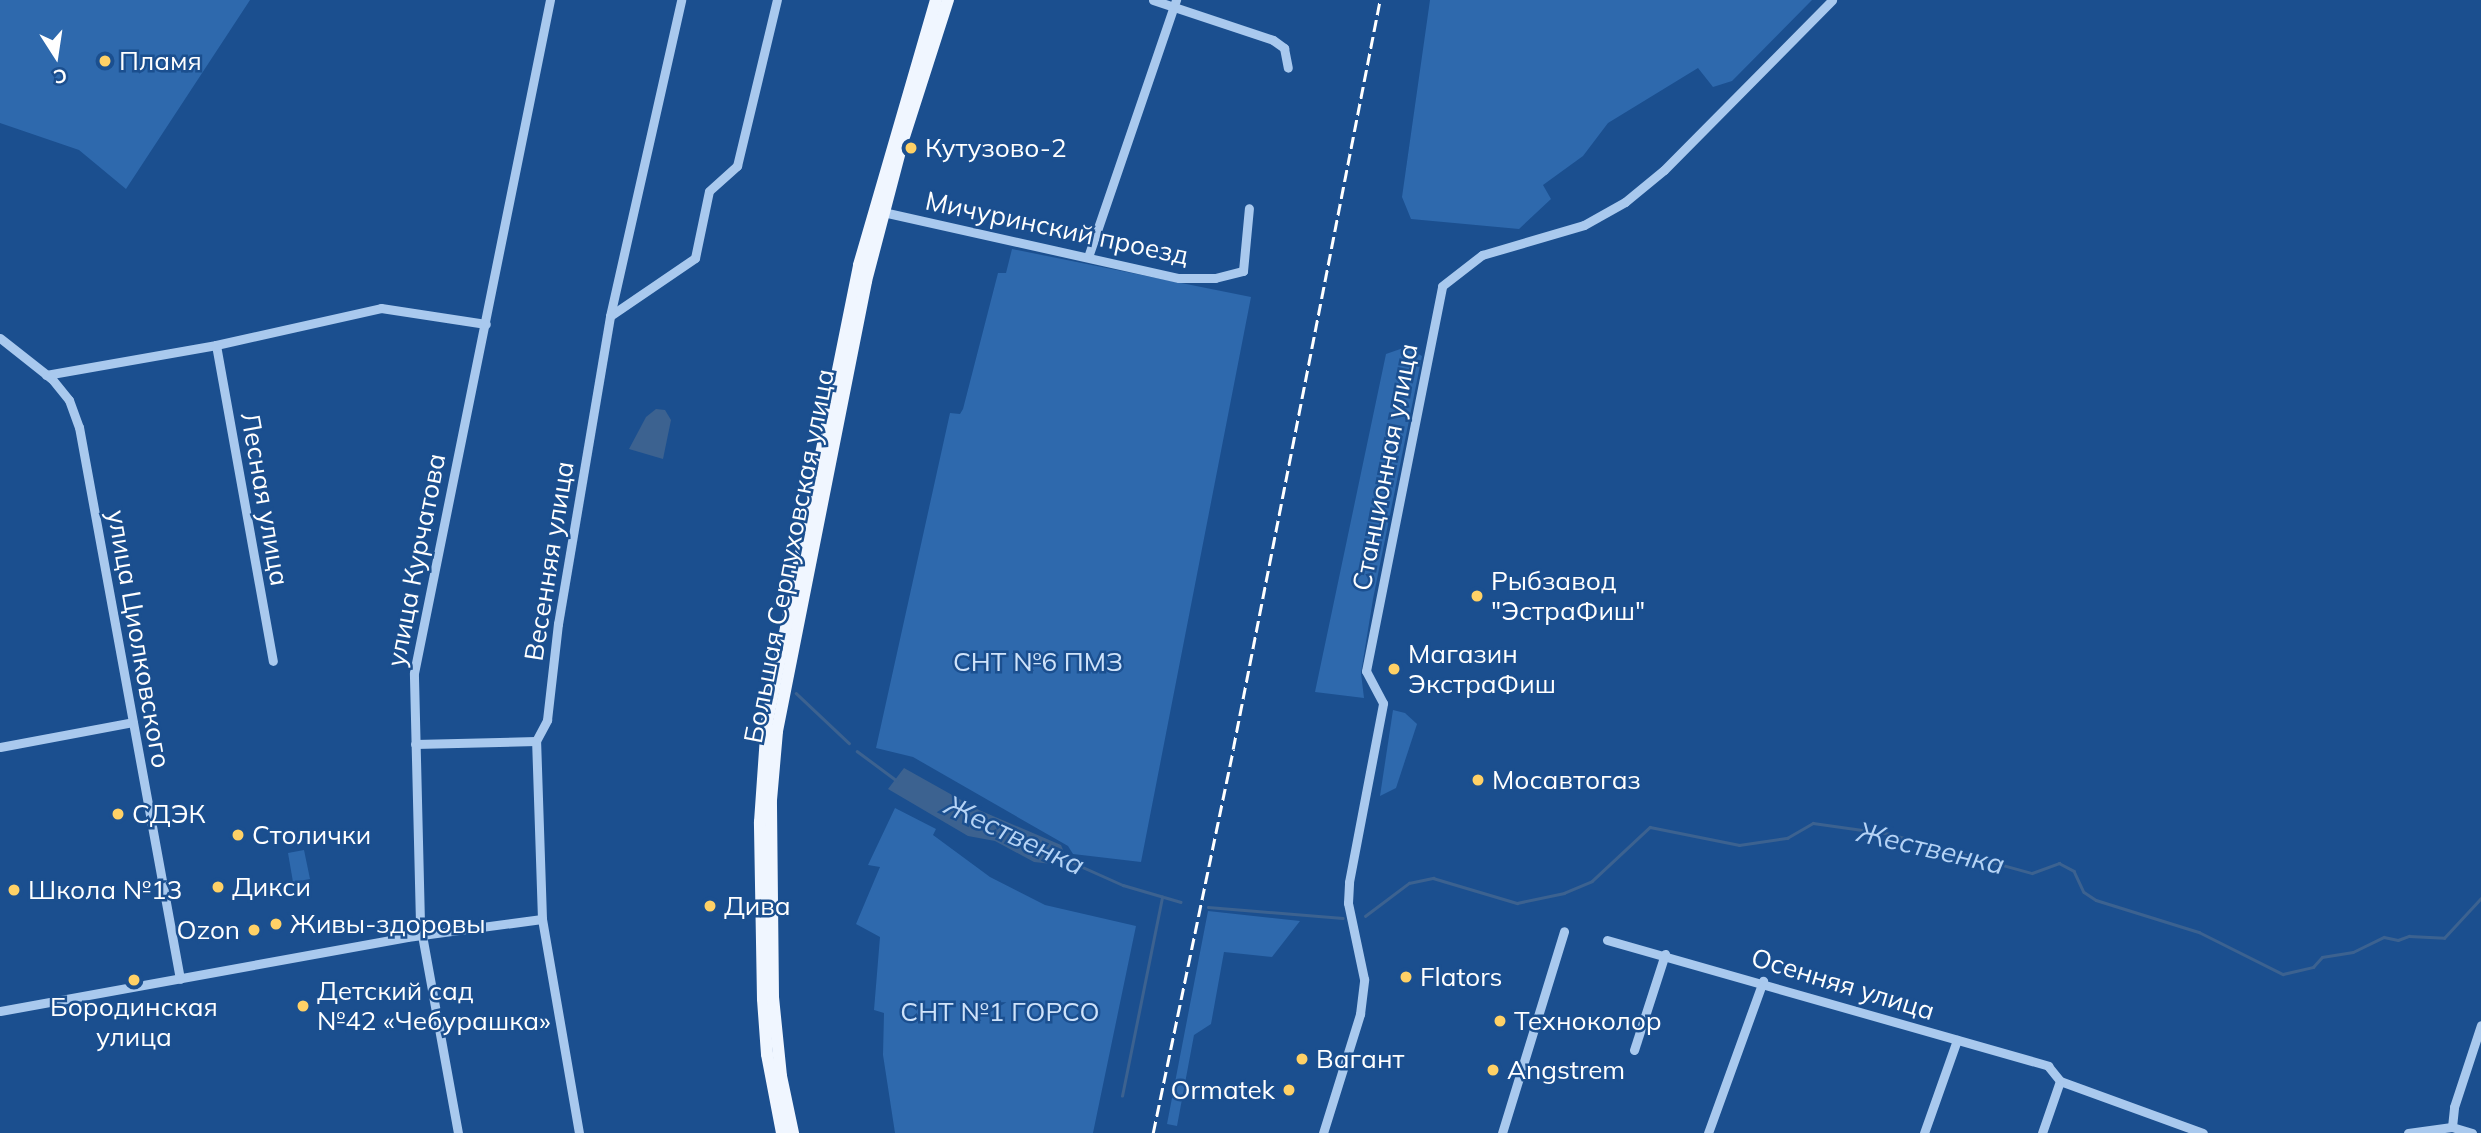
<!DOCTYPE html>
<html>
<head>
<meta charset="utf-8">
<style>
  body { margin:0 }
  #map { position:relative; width:2481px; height:1133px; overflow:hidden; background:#1b4f8f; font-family:Mulish,sans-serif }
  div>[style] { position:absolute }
  .green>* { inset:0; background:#2e69ad }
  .water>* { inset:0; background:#3c6290 }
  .stream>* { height:2.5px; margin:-1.25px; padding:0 1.25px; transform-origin:1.25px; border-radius:1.25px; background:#3c6290 }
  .minor>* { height:9px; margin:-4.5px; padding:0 4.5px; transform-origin:4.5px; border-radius:4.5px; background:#a9c9ee }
  .major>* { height:12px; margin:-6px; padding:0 6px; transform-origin:6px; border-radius:6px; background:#f0f6ff }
  .rail>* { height:2.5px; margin-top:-1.25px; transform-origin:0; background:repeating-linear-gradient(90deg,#fff 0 12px,transparent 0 17px) }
  .dots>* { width:19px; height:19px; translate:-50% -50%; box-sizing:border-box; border:4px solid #1b4f8f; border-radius:50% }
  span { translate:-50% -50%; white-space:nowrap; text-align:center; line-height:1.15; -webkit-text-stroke:5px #1b4f8f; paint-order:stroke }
  .poi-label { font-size:26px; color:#fff }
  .left { translate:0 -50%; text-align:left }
  .right { translate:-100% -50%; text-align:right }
  .street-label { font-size:26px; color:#fff }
  .park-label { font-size:26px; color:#cfe3fa }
  .water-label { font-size:28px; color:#b5d3f5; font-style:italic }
  .north { position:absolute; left:21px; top:21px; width:70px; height:70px; -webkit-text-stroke:5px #1b4f8f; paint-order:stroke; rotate:168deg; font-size:19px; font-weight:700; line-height:28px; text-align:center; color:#fff }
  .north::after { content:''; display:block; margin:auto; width:24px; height:32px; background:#fff; clip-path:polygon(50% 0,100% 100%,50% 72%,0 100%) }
</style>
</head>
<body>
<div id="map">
  <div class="green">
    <div style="clip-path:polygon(0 0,250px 0,126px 189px,79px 150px,0 123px)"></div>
    <div style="clip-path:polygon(1430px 0,1812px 0,1732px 81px,1713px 87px,1698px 68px,1608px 123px,1583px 156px,1543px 185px,1551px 199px,1519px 229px,1411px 219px,1402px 197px)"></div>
    <div style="clip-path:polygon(1012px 249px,1251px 297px,1141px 862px,1073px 854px,1068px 846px,913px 757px,876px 748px,950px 413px,960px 414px,963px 409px,998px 273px,1006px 273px)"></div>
    <div style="clip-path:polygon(1406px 347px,1422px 356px,1373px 599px,1361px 673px,1364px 698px,1315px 692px,1386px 354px)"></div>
    <div style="clip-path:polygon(1393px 710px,1405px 713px,1417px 724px,1396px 788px,1380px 796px)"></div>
    <div style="clip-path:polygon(895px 808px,936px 829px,933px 835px,990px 877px,1045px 905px,1136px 926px,1093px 1133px,895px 1133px,883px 1055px,884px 1013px,874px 1010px,880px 937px,856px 924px,880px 867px,868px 865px)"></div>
    <div style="clip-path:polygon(304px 850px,310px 879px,293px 882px,288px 853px)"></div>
    <div style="clip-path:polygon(1208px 911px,1300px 921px,1272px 957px,1224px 952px,1211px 1024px,1194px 1035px,1177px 1126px,1167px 1124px)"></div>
  </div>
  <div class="water">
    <div style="clip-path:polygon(656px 409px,665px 410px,671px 420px,663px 459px,629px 449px,646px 417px)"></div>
    <div style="clip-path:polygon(904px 768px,979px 810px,1061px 845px,1064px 852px,1052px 864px,1034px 862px,995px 841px,968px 836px,888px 789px)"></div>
  </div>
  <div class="stream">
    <div style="left:796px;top:693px;width:73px;rotate:43.3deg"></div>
    <div style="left:857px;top:751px;width:49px;rotate:36.6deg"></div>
    <div style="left:1060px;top:857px;width:69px;rotate:24deg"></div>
    <div style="left:1123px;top:885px;width:60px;rotate:16.3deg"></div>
    <div style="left:1208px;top:907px;width:135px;rotate:4.7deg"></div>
    <div style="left:1365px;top:916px;width:55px;rotate:-36.9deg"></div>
    <div style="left:1409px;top:883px;width:25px;rotate:-12deg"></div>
    <div style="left:1433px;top:878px;width:88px;rotate:16.6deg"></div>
    <div style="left:1517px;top:903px;width:48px;rotate:-12deg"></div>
    <div style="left:1564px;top:893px;width:30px;rotate:-23deg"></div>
    <div style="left:1592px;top:881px;width:79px;rotate:-43deg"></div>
    <div style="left:1650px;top:827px;width:91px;rotate:11.4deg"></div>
    <div style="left:1739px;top:845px;width:49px;rotate:-8.3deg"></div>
    <div style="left:1787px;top:838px;width:30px;rotate:-30deg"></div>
    <div style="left:1813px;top:823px;width:78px;rotate:8.1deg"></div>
    <div style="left:1890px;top:834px;width:147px;rotate:15.4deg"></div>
    <div style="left:2032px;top:873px;width:29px;rotate:-20deg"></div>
    <div style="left:2059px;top:863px;width:17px;rotate:28deg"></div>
    <div style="left:2074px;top:871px;width:23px;rotate:65deg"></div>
    <div style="left:2084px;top:892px;width:14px;rotate:34deg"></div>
    <div style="left:2096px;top:900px;width:108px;rotate:17.3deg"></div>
    <div style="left:2199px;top:932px;width:94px;rotate:26.6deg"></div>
    <div style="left:2283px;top:974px;width:31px;rotate:-13deg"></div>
    <div style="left:2313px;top:967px;width:13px;rotate:-48deg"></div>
    <div style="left:2322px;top:957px;width:31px;rotate:-9deg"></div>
    <div style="left:2353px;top:952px;width:34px;rotate:-26deg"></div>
    <div style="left:2384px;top:937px;width:14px;rotate:12deg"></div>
    <div style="left:2398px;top:940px;width:12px;rotate:-20deg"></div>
    <div style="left:2409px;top:936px;width:35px;rotate:3deg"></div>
    <div style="left:2444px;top:938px;width:54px;rotate:-47.2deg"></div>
    <div style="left:1122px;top:1096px;width:203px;rotate:-78.6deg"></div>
  </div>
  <div class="minor">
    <div style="left:1153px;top:0;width:126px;rotate:18.4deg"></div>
    <div style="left:1273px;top:40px;width:14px;rotate:36deg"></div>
    <div style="left:1284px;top:48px;width:20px;rotate:79deg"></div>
    <div style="left:883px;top:212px;width:303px;rotate:12.6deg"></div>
    <div style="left:1179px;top:278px;width:36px"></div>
    <div style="left:1215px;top:278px;width:29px;rotate:-14deg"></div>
    <div style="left:1243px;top:271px;width:63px;rotate:-84.6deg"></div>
    <div style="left:1088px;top:257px;width:272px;rotate:-71.1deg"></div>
    <div style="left:610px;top:316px;width:103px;rotate:-34.3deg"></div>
    <div style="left:695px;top:258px;width:68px;rotate:-78.2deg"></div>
    <div style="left:709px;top:191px;width:38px;rotate:-42deg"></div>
    <div style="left:737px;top:166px;width:171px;rotate:-76.5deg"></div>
    <div style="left:0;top:338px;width:66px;rotate:38.3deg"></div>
    <div style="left:52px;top:379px;width:27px;rotate:51deg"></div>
    <div style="left:69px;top:400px;width:29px;rotate:70deg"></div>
    <div style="left:79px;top:427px;width:561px;rotate:79.63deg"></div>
    <div style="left:216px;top:345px;width:321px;rotate:79.8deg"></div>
    <div style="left:46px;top:375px;width:173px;rotate:-10deg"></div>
    <div style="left:216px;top:345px;width:169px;rotate:-12.6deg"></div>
    <div style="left:381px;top:308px;width:106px;rotate:8.7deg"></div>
    <div style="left:415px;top:744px;width:121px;rotate:-1.4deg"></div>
    <div style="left:0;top:747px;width:135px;rotate:-10.6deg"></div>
    <div style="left:1607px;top:940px;width:459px;rotate:15.9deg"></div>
    <div style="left:2048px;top:1066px;width:19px;rotate:51deg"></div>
    <div style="left:2060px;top:1081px;width:152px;rotate:20deg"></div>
    <div style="left:0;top:1011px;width:414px;rotate:-10.3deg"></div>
    <div style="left:407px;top:937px;width:136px;rotate:-7.6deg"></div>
    <div style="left:1634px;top:1050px;width:101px;rotate:-72.1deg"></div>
    <div style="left:2452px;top:1127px;width:20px;rotate:-84deg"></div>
    <div style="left:2454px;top:1107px;width:86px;rotate:-71.8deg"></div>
    <div style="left:458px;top:1133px;width:213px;rotate:-100.3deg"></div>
    <div style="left:420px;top:923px;width:250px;rotate:-91.4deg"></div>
    <div style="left:414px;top:673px;width:687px;rotate:-78.58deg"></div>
    <div style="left:579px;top:1133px;width:217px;rotate:-99.8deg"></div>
    <div style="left:542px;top:919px;width:178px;rotate:-91.9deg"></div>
    <div style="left:536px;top:741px;width:24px;rotate:-62deg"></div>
    <div style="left:547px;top:720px;width:97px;rotate:-83.5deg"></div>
    <div style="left:558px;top:624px;width:312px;rotate:-80.4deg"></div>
    <div style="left:610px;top:316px;width:324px;rotate:-77.3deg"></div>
    <div style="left:1323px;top:1133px;width:125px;rotate:-72.7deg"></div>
    <div style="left:1360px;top:1014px;width:35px;rotate:-83deg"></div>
    <div style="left:1364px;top:979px;width:78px;rotate:-101.9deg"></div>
    <div style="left:1348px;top:903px;width:21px;rotate:-87deg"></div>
    <div style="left:1349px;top:882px;width:182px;rotate:-79.2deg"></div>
    <div style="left:1383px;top:703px;width:36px;rotate:-118deg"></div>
    <div style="left:1366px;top:671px;width:392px;rotate:-78.8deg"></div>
    <div style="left:1442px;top:286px;width:51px;rotate:-37.8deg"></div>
    <div style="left:1482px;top:255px;width:106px;rotate:-16.4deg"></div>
    <div style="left:1584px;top:225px;width:47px;rotate:-29.3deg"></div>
    <div style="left:1625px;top:202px;width:50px;rotate:-39.4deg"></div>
    <div style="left:1664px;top:170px;width:239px;rotate:-45.3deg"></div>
    <div style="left:1502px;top:1133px;width:211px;rotate:-72.9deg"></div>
    <div style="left:1708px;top:1133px;width:162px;rotate:-70.1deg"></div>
    <div style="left:1924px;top:1133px;width:99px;rotate:-70.5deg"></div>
    <div style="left:2042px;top:1133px;width:55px;rotate:-70.9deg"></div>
    <div style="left:2408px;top:1133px;width:44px;rotate:-7.8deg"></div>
    <div style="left:2452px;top:1127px;width:21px;rotate:17deg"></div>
  </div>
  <div class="major">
    <div style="left:782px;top:1133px;width:80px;rotate:-100.8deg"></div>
    <div style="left:767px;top:1054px;width:55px;rotate:-94.2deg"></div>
    <div style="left:763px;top:999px;width:177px;rotate:-91deg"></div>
    <div style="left:760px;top:822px;width:100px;rotate:-86deg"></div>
    <div style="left:767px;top:722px;width:466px;rotate:-78.6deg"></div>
    <div style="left:859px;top:265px;width:276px;rotate:-73.8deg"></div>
    <div style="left:793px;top:1133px;width:58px;rotate:-101.9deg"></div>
    <div style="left:781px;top:1076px;width:79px;rotate:-95.8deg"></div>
    <div style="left:773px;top:997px;width:197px;rotate:-90.6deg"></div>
    <div style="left:771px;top:800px;width:69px;rotate:-85deg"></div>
    <div style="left:777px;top:731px;width:459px;rotate:-78.8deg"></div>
    <div style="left:866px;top:281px;width:146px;rotate:-75.3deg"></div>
    <div style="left:903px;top:140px;width:147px;rotate:-72.2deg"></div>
  </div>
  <div class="rail">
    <div style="left:1153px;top:1133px;width:392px;rotate:-78.2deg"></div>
    <div style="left:1233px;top:749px;width:763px;rotate:-78.9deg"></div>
  </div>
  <div class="dots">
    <div style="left:105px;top:61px;background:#ffd166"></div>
    <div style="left:911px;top:148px;background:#ffd166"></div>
    <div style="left:1477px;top:596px;background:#ffd166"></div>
    <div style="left:1394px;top:669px;background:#ffd166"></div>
    <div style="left:1478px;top:780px;background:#ffd166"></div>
    <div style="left:118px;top:814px;background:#ffd166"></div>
    <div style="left:238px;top:835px;background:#ffd166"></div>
    <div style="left:218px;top:887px;background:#ffd166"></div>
    <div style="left:14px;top:890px;background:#ffd166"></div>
    <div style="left:710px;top:906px;background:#ffd166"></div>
    <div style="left:276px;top:924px;background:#ffd166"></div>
    <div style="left:254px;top:930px;background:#ffd166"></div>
    <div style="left:1406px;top:977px;background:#ffd166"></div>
    <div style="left:134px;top:980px;background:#ffd166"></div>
    <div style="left:303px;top:1006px;background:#ffd166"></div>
    <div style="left:1500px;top:1021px;background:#ffd166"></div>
    <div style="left:1302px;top:1059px;background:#ffd166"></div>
    <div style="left:1493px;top:1070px;background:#ffd166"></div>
    <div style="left:1289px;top:1090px;background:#ffd166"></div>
  </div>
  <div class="poi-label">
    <span class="left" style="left:119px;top:61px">Пламя</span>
    <span class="left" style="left:925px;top:148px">Кутузово-2</span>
    <span class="left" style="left:1491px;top:596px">Рыбзавод<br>"ЭстраФиш"</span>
    <span class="left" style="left:1408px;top:669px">Магазин<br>ЭкстраФиш</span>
    <span class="left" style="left:1492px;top:780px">Мосавтогаз</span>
    <span class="left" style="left:132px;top:814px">СДЭК</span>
    <span class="left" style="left:252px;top:835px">Столички</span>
    <span class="left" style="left:232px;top:887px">Дикси</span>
    <span class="left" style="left:28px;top:890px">Школа №13</span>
    <span class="left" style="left:724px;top:906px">Дива</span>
    <span class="left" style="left:290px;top:924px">Живы-здоровы</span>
    <span class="right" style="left:240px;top:930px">Ozon</span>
    <span class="left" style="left:1420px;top:977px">Flators</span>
    <span class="left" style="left:317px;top:1006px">Детский сад<br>№42 «Чебурашка»</span>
    <span style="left:134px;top:1022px">Бородинская<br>улица</span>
    <span class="left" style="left:1514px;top:1021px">Техноколор</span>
    <span class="left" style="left:1316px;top:1059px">Вагант</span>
    <span class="left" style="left:1507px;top:1070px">Angstrem</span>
    <span class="right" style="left:1275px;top:1090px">Ormatek</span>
  </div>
  <div class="street-label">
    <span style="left:1057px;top:228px;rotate:12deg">Мичуринский проезд</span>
    <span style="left:1385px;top:467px;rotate:-79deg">Станционная улица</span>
    <span style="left:265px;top:499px;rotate:80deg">Лесная улица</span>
    <span style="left:789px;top:556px;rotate:-79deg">Большая Серпуховская улица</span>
    <span style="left:416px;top:560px;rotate:-79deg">улица Курчатова</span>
    <span style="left:549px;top:561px;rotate:-81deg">Весенняя улица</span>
    <span style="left:139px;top:639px;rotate:80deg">улица Циолковского</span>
    <span style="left:1843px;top:984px;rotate:17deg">Осенняя улица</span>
  </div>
  <div class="park-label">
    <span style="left:1038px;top:662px">СНТ №6 ПМЗ</span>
    <span style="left:1000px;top:1012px">СНТ №1 ГОРСО</span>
  </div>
  <div class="water-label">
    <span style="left:1015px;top:835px;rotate:25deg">Жественка</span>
    <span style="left:1931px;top:848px;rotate:13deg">Жественка</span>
  </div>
  <div class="north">С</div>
</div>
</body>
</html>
